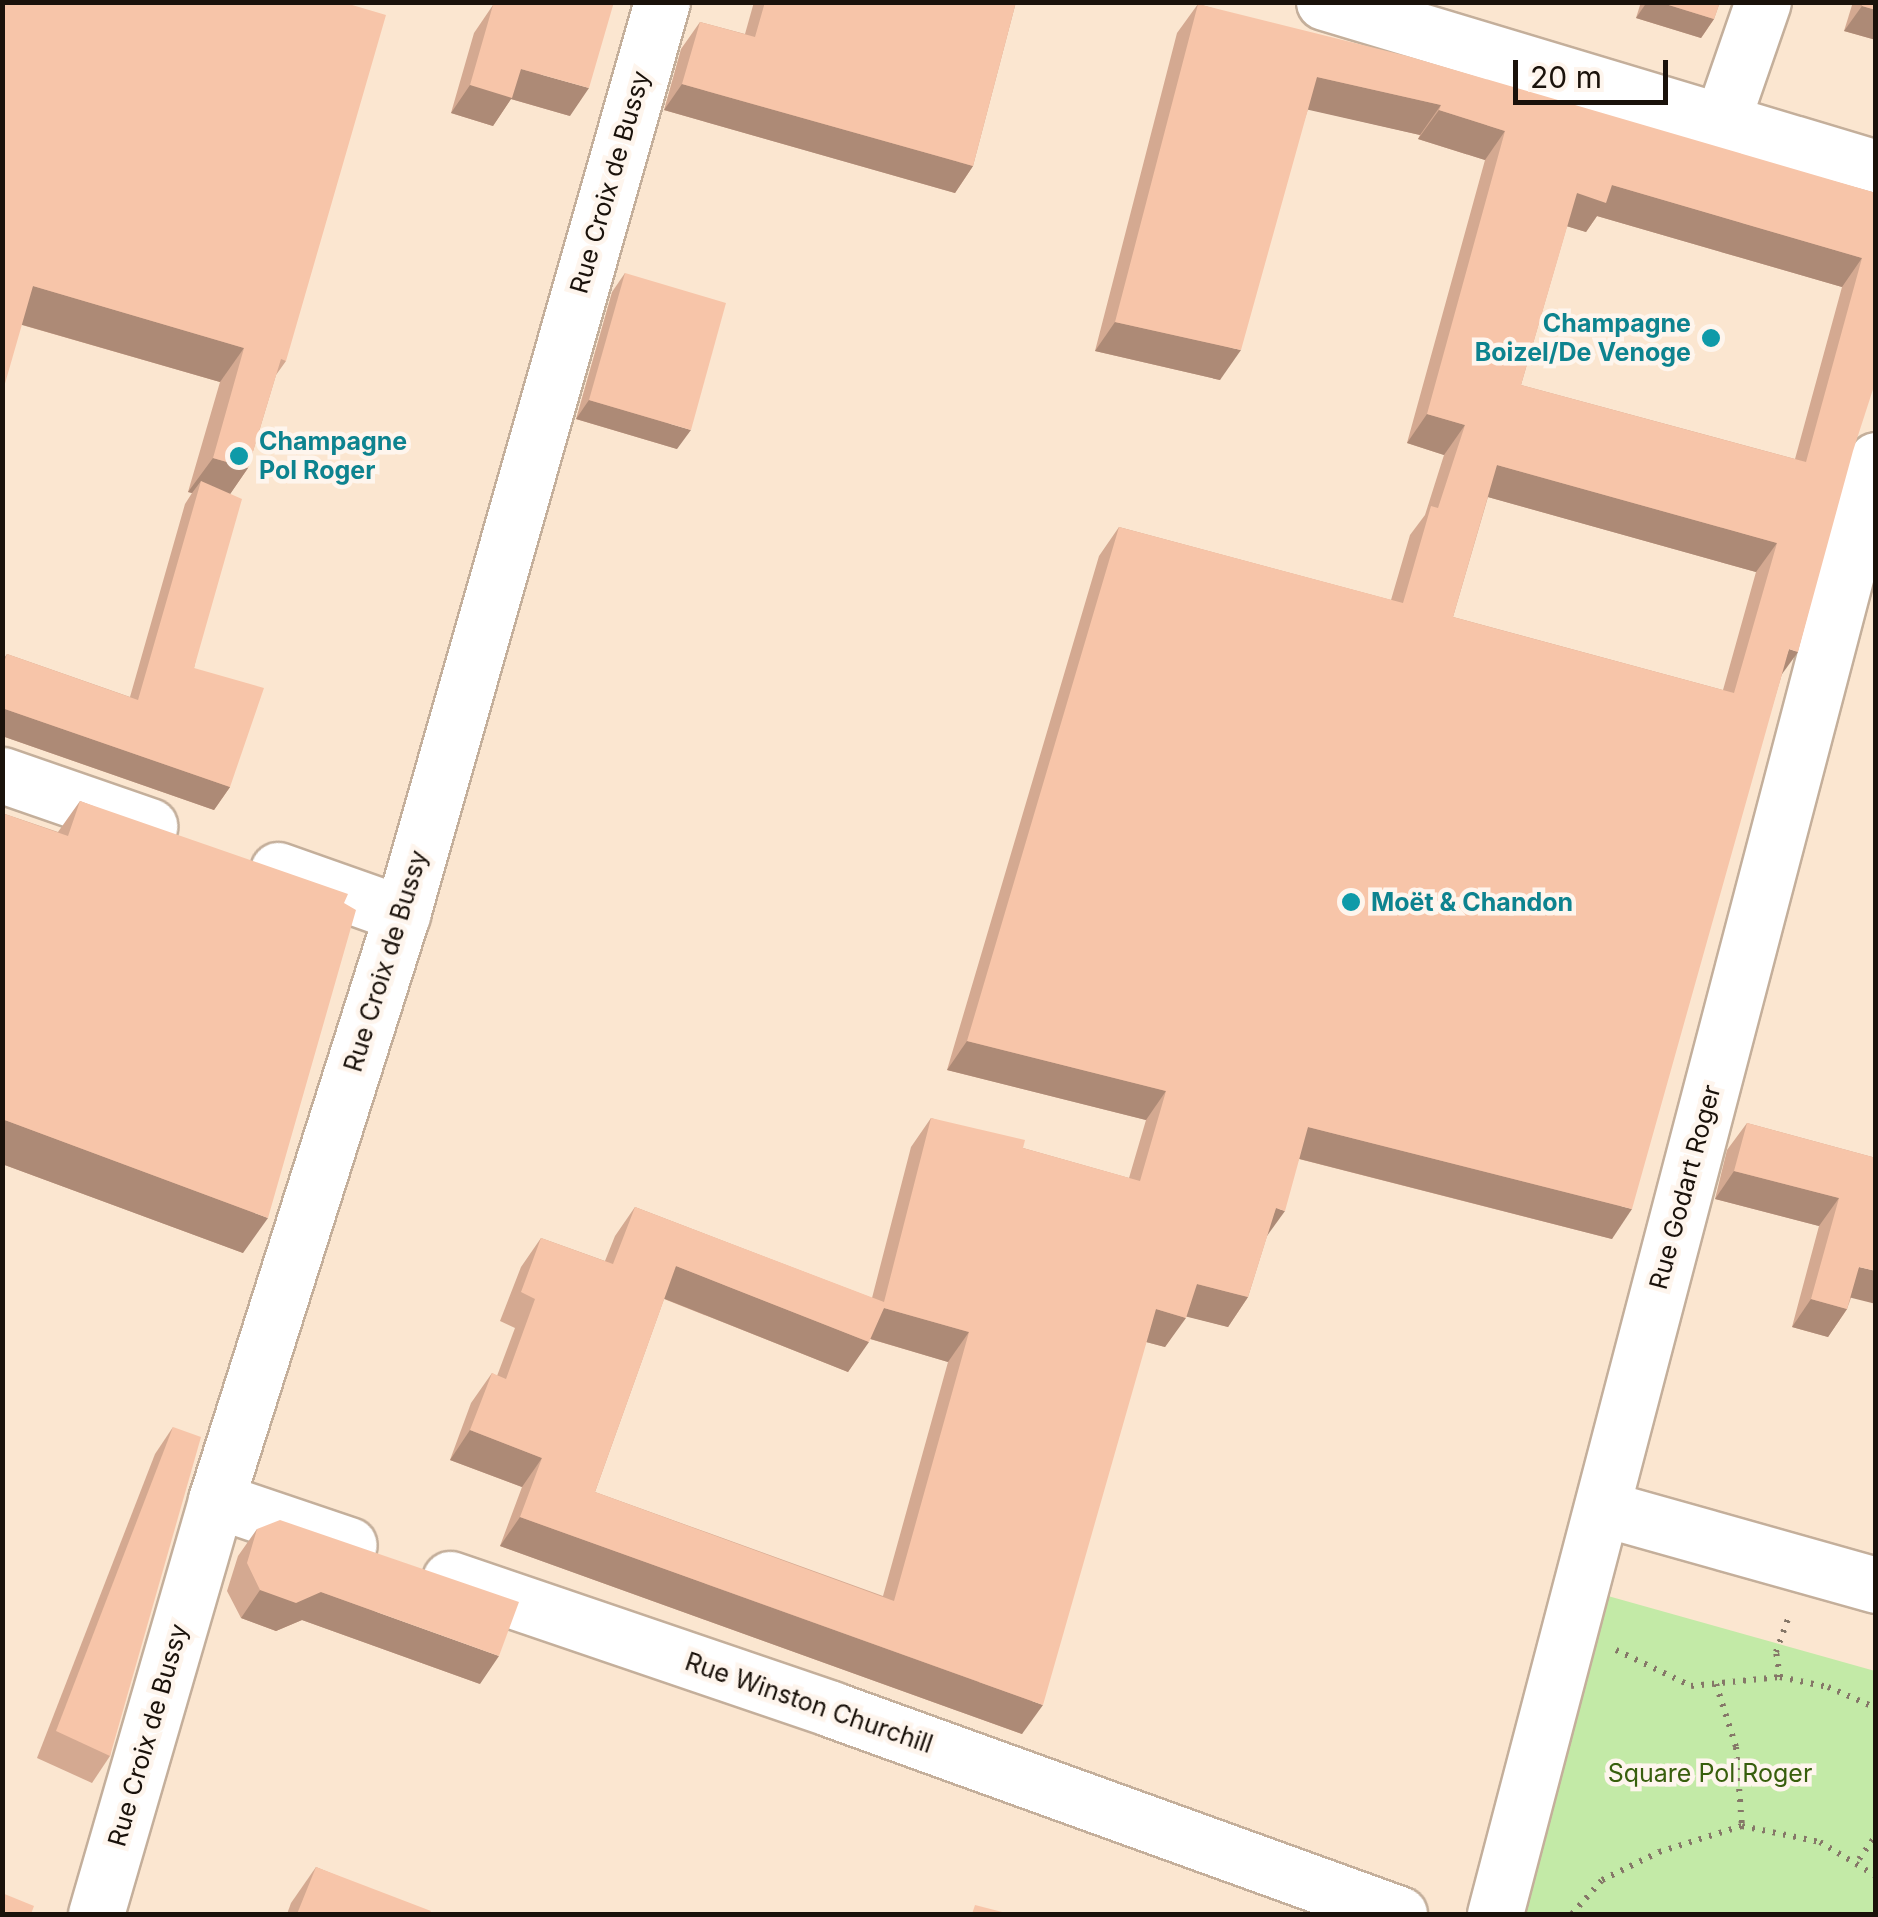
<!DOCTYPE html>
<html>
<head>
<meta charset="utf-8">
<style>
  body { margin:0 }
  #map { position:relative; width:1878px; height:1917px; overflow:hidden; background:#fbe6d0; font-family:Inter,sans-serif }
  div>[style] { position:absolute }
  .green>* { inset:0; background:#c3eaa7 }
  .path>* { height:6px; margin-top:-3px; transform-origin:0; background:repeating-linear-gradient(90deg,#857768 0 2.5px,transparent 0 10.5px) }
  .roads { filter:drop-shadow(2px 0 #c4af9b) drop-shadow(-2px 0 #c4af9b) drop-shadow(0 2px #c4af9b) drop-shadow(0 -2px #c4af9b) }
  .minor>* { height:55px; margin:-27.5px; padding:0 27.5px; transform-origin:27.5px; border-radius:27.5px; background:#fff }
  .major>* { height:55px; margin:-27.5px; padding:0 27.5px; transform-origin:27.5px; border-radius:27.5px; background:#fff }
  .wall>* { inset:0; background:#d4a991 }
  .shaded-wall>* { inset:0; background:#ad8a76 }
  .building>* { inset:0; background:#f7c5a9 }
  .dots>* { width:28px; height:28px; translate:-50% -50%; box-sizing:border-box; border:5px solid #fef5ed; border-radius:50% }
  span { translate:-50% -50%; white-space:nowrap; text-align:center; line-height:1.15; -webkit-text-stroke:9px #fef5ed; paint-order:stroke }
  .street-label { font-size:25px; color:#1a120b }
  .culture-label { font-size:25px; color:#0d838f; font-weight:700 }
  .right { translate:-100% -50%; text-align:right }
  .left { translate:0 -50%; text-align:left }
  .park-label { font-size:25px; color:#385f0d }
  .frame { position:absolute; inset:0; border:5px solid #1a120b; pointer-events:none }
  .scale { position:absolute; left:1513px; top:60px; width:155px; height:45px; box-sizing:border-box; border:5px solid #1a120b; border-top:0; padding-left:12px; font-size:30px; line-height:35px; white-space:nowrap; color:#1a120b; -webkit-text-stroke:8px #fef5ed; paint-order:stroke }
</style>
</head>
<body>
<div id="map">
  <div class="green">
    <div style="clip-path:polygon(1608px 1596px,1875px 1671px,1875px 1914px,1525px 1914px)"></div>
  </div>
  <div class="path">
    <div style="left:1616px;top:1650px;width:83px;rotate:25.6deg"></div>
    <div style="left:1691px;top:1686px;width:89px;rotate:-5.8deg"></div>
    <div style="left:1780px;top:1677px;width:49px;rotate:11.8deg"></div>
    <div style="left:1828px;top:1687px;width:52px;rotate:23.6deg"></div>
    <div style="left:1780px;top:1677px;width:25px;rotate:-99deg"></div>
    <div style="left:1776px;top:1652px;width:38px;rotate:-70deg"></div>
    <div style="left:1716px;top:1684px;width:66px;rotate:72.4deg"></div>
    <div style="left:1736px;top:1747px;width:79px;rotate:85.7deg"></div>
    <div style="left:1859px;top:1859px;width:29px;rotate:-54deg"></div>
    <div style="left:1572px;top:1914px;width:45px;rotate:-48.6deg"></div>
    <div style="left:1602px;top:1880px;width:64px;rotate:-26.2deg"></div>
    <div style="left:1659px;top:1852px;width:87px;rotate:-17.4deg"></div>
    <div style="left:1742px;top:1826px;width:80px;rotate:11.6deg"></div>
    <div style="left:1820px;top:1842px;width:66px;rotate:31.3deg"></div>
  </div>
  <div class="roads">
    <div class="minor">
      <div style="left:1721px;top:123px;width:128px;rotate:-70.9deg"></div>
      <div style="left:2px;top:775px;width:156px;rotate:19.1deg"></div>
      <div style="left:278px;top:870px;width:132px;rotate:19.5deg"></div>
      <div style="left:216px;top:1500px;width:140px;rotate:18.7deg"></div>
      <div style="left:1602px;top:1508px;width:285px;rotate:15.7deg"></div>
      <div style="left:450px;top:1579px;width:403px;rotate:18.8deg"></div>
      <div style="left:831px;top:1709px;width:604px;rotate:19.85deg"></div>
      <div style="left:96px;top:1914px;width:431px;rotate:-73.8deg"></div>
      <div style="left:216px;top:1500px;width:615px;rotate:-72.39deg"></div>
      <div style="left:402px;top:914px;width:948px;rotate:-74.09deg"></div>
      <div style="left:1495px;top:1914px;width:1503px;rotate:-75.32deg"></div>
    </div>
    <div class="major">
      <div style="left:1324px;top:2px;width:576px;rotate:16.74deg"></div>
    </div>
  </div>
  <div class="wall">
    <div style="clip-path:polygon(2px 2px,286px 361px,276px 375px,248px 468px,230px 494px,194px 668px,230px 787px,214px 810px,2px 736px,2px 661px,7px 654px,130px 697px,185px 504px,192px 493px,188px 492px,220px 382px,22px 325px)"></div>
    <div style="clip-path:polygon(754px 2px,1016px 2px,973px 166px,955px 193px,664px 110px,681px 49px,700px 22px,745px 34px)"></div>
    <div style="clip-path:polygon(1641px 2px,1720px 2px,1714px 19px,1701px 38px,1636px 18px)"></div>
    <div style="clip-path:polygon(1853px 2px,1876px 2px,1876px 40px,1844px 31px)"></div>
    <div style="clip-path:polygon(evenodd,1198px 4px,1876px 193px,1782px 674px,1612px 1239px,1299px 1159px,1267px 1236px,1248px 1297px,1228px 1327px,1186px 1316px,1165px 1347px,1146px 1342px,1022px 1734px,500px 1546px,522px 1487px,450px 1460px,471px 1403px,492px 1373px,497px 1376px,515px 1328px,500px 1321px,521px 1267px,541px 1238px,605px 1261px,615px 1236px,635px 1207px,872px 1298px,911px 1147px,931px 1118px,1023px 1148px,1129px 1178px,1146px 1120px,947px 1070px,1099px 556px,1119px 527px,1391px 600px,1410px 535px,1425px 515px,1444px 455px,1407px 443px,1485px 160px,1418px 139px,1420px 135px,1308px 109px,1220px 380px,1095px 351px,1177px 33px,1198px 4px,1597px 216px,1842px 287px,1795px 459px,1521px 385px,1567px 226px,1586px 232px,1597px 216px,1198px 4px,1488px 497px,1756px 572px,1723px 690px,1453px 617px,1488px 497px,1198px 4px,664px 1299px,848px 1372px,870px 1339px,948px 1362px,883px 1596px,595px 1492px,664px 1299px)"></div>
    <div style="clip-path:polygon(493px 5px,570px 116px,511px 99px,493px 126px,451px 113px,474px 33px)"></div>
    <div style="clip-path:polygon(625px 273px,677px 449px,576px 419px,612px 292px)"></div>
    <div style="clip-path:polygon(80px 801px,344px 903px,243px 1253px,2px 1164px,2px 813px,58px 832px)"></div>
    <div style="clip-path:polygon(1747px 1123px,1876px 1158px,1851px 1298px,1847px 1309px,1828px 1337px,1792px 1327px,1819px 1226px,1715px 1199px,1727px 1150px)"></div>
    <div style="clip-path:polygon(173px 1427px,110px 1756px,92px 1783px,37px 1758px,155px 1454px)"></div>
    <div style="clip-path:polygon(257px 1529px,480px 1684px,302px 1620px,276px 1631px,241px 1618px,227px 1591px,238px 1556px)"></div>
    <div style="clip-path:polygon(316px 1867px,429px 1914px,287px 1914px,291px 1903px)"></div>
  </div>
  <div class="shaded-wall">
    <div style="clip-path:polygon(1647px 2px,1659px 2px,1714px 19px,1701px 38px,1636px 18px)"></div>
    <div style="clip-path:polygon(1862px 6px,1876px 10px,1876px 40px,1844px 31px)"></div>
    <div style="clip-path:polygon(521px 69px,589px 88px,570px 116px,511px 99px,493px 126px,451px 113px,470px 85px)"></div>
    <div style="clip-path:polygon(1317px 77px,1441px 105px,1420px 135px,1296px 107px)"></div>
    <div style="clip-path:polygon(682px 84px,973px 166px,955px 193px,664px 110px)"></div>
    <div style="clip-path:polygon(1439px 110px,1505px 131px,1485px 160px,1418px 139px)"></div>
    <div style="clip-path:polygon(1612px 185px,1862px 258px,1842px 287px,1597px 216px,1586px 232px,1556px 223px,1577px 193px)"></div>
    <div style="clip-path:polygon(33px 286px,244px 348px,220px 382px,9px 321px)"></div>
    <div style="clip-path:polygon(1115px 322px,1241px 350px,1220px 380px,1095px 351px)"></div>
    <div style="clip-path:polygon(589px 400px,691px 430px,677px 449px,576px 419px)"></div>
    <div style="clip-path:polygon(1427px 414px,1465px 425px,1444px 455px,1407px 443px)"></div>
    <div style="clip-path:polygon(213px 458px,248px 468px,224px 503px,201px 481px,192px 493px,188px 492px)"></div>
    <div style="clip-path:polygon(1497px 465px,1777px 543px,1756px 572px,1477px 494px)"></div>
    <div style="clip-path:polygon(1789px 649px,1798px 652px,1777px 681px)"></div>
    <div style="clip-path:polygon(2px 708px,230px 787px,214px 810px,2px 736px)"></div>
    <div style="clip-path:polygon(967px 1041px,1166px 1091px,1146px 1120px,947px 1070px)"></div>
    <div style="clip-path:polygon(2px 1119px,268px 1218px,243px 1253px,2px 1164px)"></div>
    <div style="clip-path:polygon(1308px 1127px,1632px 1209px,1612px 1239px,1288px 1156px)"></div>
    <div style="clip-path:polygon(1734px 1171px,1839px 1198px,1819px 1226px,1715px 1199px)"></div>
    <div style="clip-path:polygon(1276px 1208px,1285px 1211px,1264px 1240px)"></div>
    <div style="clip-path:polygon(676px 1266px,869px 1342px,848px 1372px,655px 1295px)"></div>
    <div style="clip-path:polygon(1859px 1267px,1876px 1271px,1876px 1304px,1840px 1295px)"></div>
    <div style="clip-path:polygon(1197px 1284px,1248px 1297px,1228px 1327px,1176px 1314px)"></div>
    <div style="clip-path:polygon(1811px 1299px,1847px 1309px,1828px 1337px,1792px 1327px)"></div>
    <div style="clip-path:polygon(884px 1308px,969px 1332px,948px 1362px,864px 1337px)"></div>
    <div style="clip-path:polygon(1156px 1309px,1186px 1318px,1165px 1347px,1135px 1339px)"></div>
    <div style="clip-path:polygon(470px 1430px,542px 1458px,522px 1487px,450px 1460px)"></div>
    <div style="clip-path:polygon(520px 1517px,1043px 1705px,1022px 1734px,500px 1546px)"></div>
    <div style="clip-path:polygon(260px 1590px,321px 1592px,499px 1656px,480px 1684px,302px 1620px,276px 1631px,241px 1618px)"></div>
  </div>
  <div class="building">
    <div style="clip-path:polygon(2px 2px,342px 2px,386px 15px,286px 361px,281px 359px,248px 468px,213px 458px,244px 348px,33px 286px,2px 394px)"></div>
    <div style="clip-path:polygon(498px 2px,614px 2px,589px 88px,521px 69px,512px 98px,470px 85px,493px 5px)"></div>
    <div style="clip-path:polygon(765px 2px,1016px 2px,973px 166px,682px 84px,700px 22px,755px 37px)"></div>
    <div style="clip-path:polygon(1659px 2px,1720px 2px,1714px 19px)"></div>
    <div style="clip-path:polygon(1863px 2px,1876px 2px,1876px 10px,1862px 6px)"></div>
    <div style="clip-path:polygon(evenodd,1198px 4px,1407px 56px,1876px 193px,1876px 380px,1853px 451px,1798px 652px,1789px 649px,1632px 1209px,1308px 1127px,1285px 1211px,1276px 1208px,1248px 1297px,1197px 1284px,1186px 1318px,1156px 1309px,1043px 1705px,520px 1517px,542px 1458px,470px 1430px,492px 1373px,506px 1379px,535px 1299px,521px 1292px,541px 1238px,613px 1264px,635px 1207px,884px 1302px,931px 1118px,1025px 1140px,1023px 1148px,1140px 1181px,1166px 1091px,967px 1041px,1119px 527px,1403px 603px,1431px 506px,1438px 508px,1465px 425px,1427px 414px,1505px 131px,1439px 110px,1441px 105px,1317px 77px,1241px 350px,1115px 322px,1198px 4px,1612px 185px,1862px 258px,1806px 462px,1521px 385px,1577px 193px,1606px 203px,1612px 185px,1198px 4px,1497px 465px,1777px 543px,1734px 693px,1453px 617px,1497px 465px,1198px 4px,676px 1266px,869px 1342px,884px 1308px,969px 1332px,894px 1601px,595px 1492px,676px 1266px)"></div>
    <div style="clip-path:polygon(625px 273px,726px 303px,691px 430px,589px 400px)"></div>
    <div style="clip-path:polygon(201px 481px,242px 499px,194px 668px,264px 688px,230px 787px,2px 708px,2px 667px,7px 654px,138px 700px)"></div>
    <div style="clip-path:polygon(80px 801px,348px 894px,344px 903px,356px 910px,268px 1218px,2px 1119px,2px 813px,68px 836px)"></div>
    <div style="clip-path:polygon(1747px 1123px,1876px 1158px,1876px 1271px,1859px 1267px,1847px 1309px,1811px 1299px,1839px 1198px,1734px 1171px)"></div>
    <div style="clip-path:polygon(173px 1427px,201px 1437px,110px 1756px,56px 1731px)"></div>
    <div style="clip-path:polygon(280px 1520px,519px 1602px,499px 1656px,321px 1592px,296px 1603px,260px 1590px,247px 1563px,257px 1529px)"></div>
    <div style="clip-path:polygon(316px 1867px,431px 1911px,429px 1914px,297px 1914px)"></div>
    <div style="clip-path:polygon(2px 1893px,34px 1906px,31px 1914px,2px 1914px)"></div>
    <div style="clip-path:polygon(975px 1905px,1010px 1914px,972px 1914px)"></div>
  </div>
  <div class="dots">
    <div style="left:1711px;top:338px;background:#0f9aa8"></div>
    <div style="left:239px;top:456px;background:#0f9aa8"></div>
    <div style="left:1351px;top:902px;background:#0f9aa8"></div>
  </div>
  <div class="street-label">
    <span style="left:610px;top:182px;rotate:-74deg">Rue Croix de Bussy</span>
    <span style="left:386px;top:961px;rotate:-73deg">Rue Croix de Bussy</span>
    <span style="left:1685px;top:1187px;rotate:-75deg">Rue Godart Roger</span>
    <span style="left:809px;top:1703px;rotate:19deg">Rue Winston Churchill</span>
    <span style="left:148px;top:1735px;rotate:-74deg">Rue Croix de Bussy</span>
  </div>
  <div class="culture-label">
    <span class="right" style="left:1691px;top:338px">Champagne<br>Boizel/De Venoge</span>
    <span class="left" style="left:259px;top:456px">Champagne<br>Pol Roger</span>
    <span class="left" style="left:1371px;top:902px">Moёt &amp; Chandon</span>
  </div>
  <div class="park-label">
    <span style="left:1710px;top:1773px">Square Pol Roger</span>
  </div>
  <div class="frame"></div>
  <div class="scale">20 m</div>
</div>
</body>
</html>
